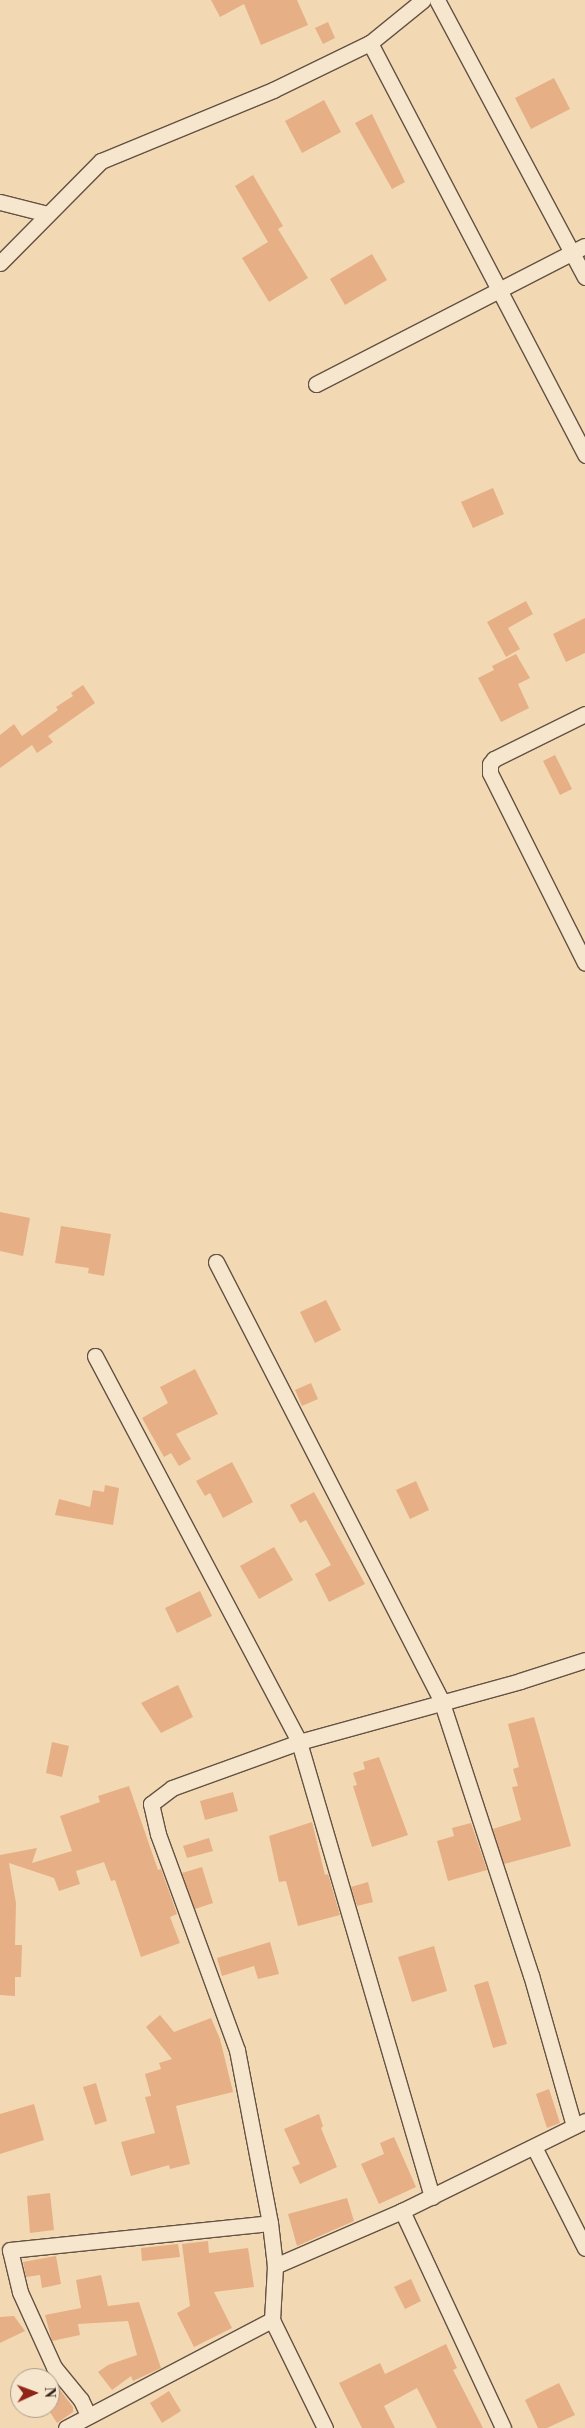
<!DOCTYPE html>
<html>
<head>
<meta charset="utf-8">
<style>
  body { margin:0 }
  #map { position:relative; width:585px; height:2428px; overflow:hidden; background:#f2d9b3; font-family:"Libre Bodoni",serif }
  div>[style] { position:absolute }
  .building>* { inset:0; background:#e6af85 }
  .roads { filter:drop-shadow(1px 0 #645243) drop-shadow(-1px 0 #645243) drop-shadow(0 1px #645243) drop-shadow(0 -1px #645243) }
  .street>* { height:15px; margin:-7.5px; padding:0 7.5px; transform-origin:7.5px; border-radius:7.5px; background:#f7e6ce }
  span { translate:-50% -50%; white-space:nowrap; text-align:center; line-height:1.15; -webkit-text-stroke:4.5px #f7e6ce; paint-order:stroke }
  .north { position:absolute; left:10px; top:2368px; width:50px; height:50px; box-sizing:border-box; background:#f7e6ce; border:1px solid #a99988; border-radius:50%; rotate:88deg; font-size:14px; font-weight:700; line-height:20px; text-align:center; color:#35251e }
  .north::after { content:''; display:block; margin:auto; width:18px; height:22px; background:#8f2418; clip-path:polygon(50% 0,100% 100%,50% 72%,0 100%) }
</style>
</head>
<body>
<div id="map">
  <div class="building">
    <div style="clip-path:polygon(211px 0,297px 0,308px 25px,261px 45px,244px 4px,220px 17px)"></div>
    <div style="clip-path:polygon(328px 22px,335px 38px,323px 44px,315px 28px)"></div>
    <div style="clip-path:polygon(554px 78px,570px 109px,531px 129px,515px 98px)"></div>
    <div style="clip-path:polygon(324px 100px,341px 132px,302px 153px,285px 121px)"></div>
    <div style="clip-path:polygon(372px 114px,405px 182px,392px 189px,355px 123px)"></div>
    <div style="clip-path:polygon(253px 175px,283px 226px,278px 229px,308px 278px,269px 302px,242px 258px,268px 242px,235px 186px)"></div>
    <div style="clip-path:polygon(372px 254px,387px 280px,345px 305px,330px 279px)"></div>
    <div style="clip-path:polygon(493px 488px,504px 514px,473px 528px,461px 502px)"></div>
    <div style="clip-path:polygon(526px 601px,533px 614px,508px 628px,520px 649px,506px 657px,487px 622px)"></div>
    <div style="clip-path:polygon(585px 618px,585px 653px,566px 662px,553px 634px)"></div>
    <div style="clip-path:polygon(516px 654px,530px 678px,518px 684px,529px 708px,501px 722px,478px 678px,494px 670px,492px 666px)"></div>
    <div style="clip-path:polygon(83px 685px,95px 703px,48px 736px,53px 742px,37px 753px,32px 745px,0 768px,0 735px,14px 724px,22px 736px,58px 710px,56px 707px,73px 696px,71px 693px)"></div>
    <div style="clip-path:polygon(555px 755px,572px 789px,560px 795px,543px 761px)"></div>
    <div style="clip-path:polygon(0 1212px,30px 1218px,23px 1256px,0 1251px)"></div>
    <div style="clip-path:polygon(61px 1226px,111px 1234px,104px 1276px,88px 1273px,89px 1268px,55px 1263px)"></div>
    <div style="clip-path:polygon(326px 1300px,341px 1330px,315px 1343px,300px 1312px)"></div>
    <div style="clip-path:polygon(195px 1369px,218px 1414px,176px 1434px,191px 1459px,179px 1466px,171px 1453px,164px 1457px,142px 1418px,168px 1403px,160px 1387px)"></div>
    <div style="clip-path:polygon(311px 1383px,318px 1399px,302px 1406px,295px 1390px)"></div>
    <div style="clip-path:polygon(232px 1462px,253px 1502px,223px 1518px,210px 1493px,205px 1496px,196px 1481px)"></div>
    <div style="clip-path:polygon(416px 1481px,429px 1510px,410px 1519px,396px 1490px)"></div>
    <div style="clip-path:polygon(105px 1485px,119px 1488px,113px 1525px,55px 1515px,59px 1499px,90px 1507px,93px 1490px,104px 1492px)"></div>
    <div style="clip-path:polygon(314px 1492px,365px 1584px,329px 1602px,315px 1574px,331px 1565px,306px 1520px,300px 1523px,290px 1505px)"></div>
    <div style="clip-path:polygon(274px 1547px,293px 1580px,259px 1599px,240px 1566px)"></div>
    <div style="clip-path:polygon(200px 1591px,212px 1616px,177px 1633px,165px 1608px)"></div>
    <div style="clip-path:polygon(178px 1685px,193px 1717px,161px 1733px,141px 1703px)"></div>
    <div style="clip-path:polygon(534px 1717px,571px 1846px,504px 1864px,493px 1829px,521px 1820px,512px 1787px,518px 1786px,513px 1769px,519px 1767px,508px 1724px)"></div>
    <div style="clip-path:polygon(52px 1742px,69px 1746px,62px 1777px,46px 1773px)"></div>
    <div style="clip-path:polygon(379px 1757px,408px 1835px,372px 1847px,353px 1786px,357px 1785px,353px 1773px,365px 1769px,363px 1762px)"></div>
    <div style="clip-path:polygon(129px 1786px,158px 1870px,161px 1869px,177px 1914px,170px 1917px,180px 1943px,141px 1957px,115px 1880px,111px 1881px,104px 1862px,76px 1871px,80px 1884px,59px 1891px,54px 1878px,9px 1863px,16px 1903px,15px 1945px,22px 1945px,21px 1977px,15px 1977px,15px 1996px,0 1995px,0 1855px,37px 1848px,32px 1863px,72px 1851px,60px 1816px,100px 1802px,98px 1796px)"></div>
    <div style="clip-path:polygon(233px 1792px,238px 1811px,205px 1820px,200px 1801px)"></div>
    <div style="clip-path:polygon(312px 1822px,325px 1875px,328px 1874px,340px 1915px,298px 1926px,286px 1881px,279px 1882px,269px 1836px)"></div>
    <div style="clip-path:polygon(471px 1823px,487px 1870px,448px 1881px,437px 1841px,454px 1836px,452px 1828px)"></div>
    <div style="clip-path:polygon(209px 1838px,213px 1851px,187px 1858px,183px 1846px)"></div>
    <div style="clip-path:polygon(202px 1867px,213px 1903px,195px 1909px,182px 1873px)"></div>
    <div style="clip-path:polygon(368px 1882px,373px 1902px,357px 1906px,351px 1887px)"></div>
    <div style="clip-path:polygon(270px 1942px,279px 1974px,258px 1979px,254px 1966px,222px 1976px,217px 1958px)"></div>
    <div style="clip-path:polygon(434px 1946px,447px 1991px,412px 2002px,398px 1957px)"></div>
    <div style="clip-path:polygon(488px 1981px,507px 2044px,493px 2048px,474px 1985px)"></div>
    <div style="clip-path:polygon(160px 2015px,174px 2032px,211px 2018px,220px 2039px,233px 2092px,176px 2106px,190px 2164px,170px 2169px,169px 2165px,131px 2176px,121px 2142px,155px 2133px,145px 2097px,151px 2096px,145px 2074px,161px 2069px,159px 2063px,172px 2059px,146px 2027px)"></div>
    <div style="clip-path:polygon(96px 2083px,107px 2121px,95px 2125px,83px 2087px)"></div>
    <div style="clip-path:polygon(549px 2089px,560px 2123px,547px 2128px,536px 2094px)"></div>
    <div style="clip-path:polygon(34px 2104px,44px 2140px,0 2154px,0 2114px)"></div>
    <div style="clip-path:polygon(319px 2114px,323px 2126px,321px 2128px,337px 2167px,300px 2184px,292px 2167px,300px 2164px,284px 2129px)"></div>
    <div style="clip-path:polygon(394px 2137px,416px 2187px,379px 2204px,361px 2164px,384px 2154px,380px 2143px)"></div>
    <div style="clip-path:polygon(50px 2193px,54px 2230px,30px 2233px,27px 2196px)"></div>
    <div style="clip-path:polygon(347px 2198px,354px 2221px,297px 2246px,288px 2214px)"></div>
    <div style="clip-path:polygon(208px 2241px,209px 2253px,248px 2248px,254px 2287px,214px 2292px,232px 2328px,194px 2347px,177px 2313px,190px 2306px,182px 2244px)"></div>
    <div style="clip-path:polygon(178px 2244px,180px 2257px,142px 2261px,141px 2248px)"></div>
    <div style="clip-path:polygon(56px 2256px,61px 2284px,42px 2288px,40px 2275px,26px 2277px,23px 2262px)"></div>
    <div style="clip-path:polygon(101px 2275px,108px 2306px,139px 2302px,161px 2368px,133px 2381px,131px 2376px,112px 2390px,98px 2372px,108px 2365px,137px 2355px,128px 2321px,78px 2324px,80px 2335px,52px 2341px,45px 2315px,81px 2308px,76px 2280px)"></div>
    <div style="clip-path:polygon(411px 2279px,421px 2301px,405px 2309px,394px 2287px)"></div>
    <div style="clip-path:polygon(14px 2316px,25px 2331px,0 2343px,0 2317px)"></div>
    <div style="clip-path:polygon(446px 2344px,457px 2368px,453px 2370px,483px 2428px,437px 2428px,417px 2388px,384px 2406px,395px 2428px,362px 2428px,339px 2383px,380px 2363px,385px 2374px)"></div>
    <div style="clip-path:polygon(50px 2377px,73px 2407px,73px 2412px,57px 2423px,50px 2412px)"></div>
    <div style="clip-path:polygon(559px 2383px,575px 2415px,547px 2428px,538px 2428px,525px 2400px)"></div>
    <div style="clip-path:polygon(169px 2391px,181px 2411px,162px 2423px,150px 2403px)"></div>
  </div>
  <div class="roads">
    <div class="street">
      <div style="left:437px;top:0;width:314px;rotate:61.9deg"></div>
      <div style="left:370px;top:43px;width:465px;rotate:62.4deg"></div>
      <div style="left:0;top:202px;width:49px;rotate:14.3deg"></div>
      <div style="left:0;top:263px;width:144px;rotate:-45.3deg"></div>
      <div style="left:101px;top:161px;width:186px;rotate:-22.4deg"></div>
      <div style="left:273px;top:90px;width:108px;rotate:-25.9deg"></div>
      <div style="left:370px;top:43px;width:68px;rotate:-39.1deg"></div>
      <div style="left:316px;top:384px;width:302px;rotate:-27.2deg"></div>
      <div style="left:585px;top:714px;width:102px;rotate:153.7deg"></div>
      <div style="left:494px;top:759px;width:6px;rotate:129deg"></div>
      <div style="left:490px;top:764px;width:9px;rotate:90deg"></div>
      <div style="left:490px;top:773px;width:212px;rotate:63.4deg"></div>
      <div style="left:216px;top:1262px;width:492px;rotate:62.8deg"></div>
      <div style="left:441px;top:1700px;width:289px;rotate:71.9deg"></div>
      <div style="left:531px;top:1975px;width:157px;rotate:74.1deg"></div>
      <div style="left:95px;top:1356px;width:437px;rotate:62.1deg"></div>
      <div style="left:299px;top:1742px;width:474px;rotate:73.7deg"></div>
      <div style="left:534px;top:2147px;width:113px;rotate:63.2deg"></div>
      <div style="left:402px;top:2211px;width:239px;rotate:65deg"></div>
      <div style="left:275px;top:2266px;width:138px;rotate:-23.4deg"></div>
      <div style="left:402px;top:2211px;width:204px;rotate:-26.2deg"></div>
      <div style="left:88px;top:2415px;width:17px;rotate:-115deg"></div>
      <div style="left:81px;top:2400px;width:43px;rotate:-129.3deg"></div>
      <div style="left:54px;top:2367px;width:82px;rotate:-114.4deg"></div>
      <div style="left:20px;top:2292px;width:43px;rotate:-103.4deg"></div>
      <div style="left:10px;top:2250px;width:261px;rotate:-5.9deg"></div>
      <div style="left:66px;top:2428px;width:233px;rotate:-27.7deg"></div>
      <div style="left:325px;top:2428px;width:120px;rotate:-116.1deg"></div>
      <div style="left:272px;top:2320px;width:54px;rotate:-86.8deg"></div>
      <div style="left:275px;top:2266px;width:43px;rotate:-96.6deg"></div>
      <div style="left:270px;top:2223px;width:176px;rotate:-100.8deg"></div>
      <div style="left:237px;top:2050px;width:230px;rotate:-110.1deg"></div>
      <div style="left:158px;top:1834px;width:31px;rotate:-103deg"></div>
      <div style="left:151px;top:1804px;width:26px;rotate:-37deg"></div>
      <div style="left:172px;top:1788px;width:135px;rotate:-19.9deg"></div>
      <div style="left:299px;top:1742px;width:229px;rotate:-15.4deg"></div>
      <div style="left:520px;top:1681px;width:68px;rotate:-17.9deg"></div>
    </div>
  </div>
  <div class="north">N</div>
</div>
</body>
</html>
